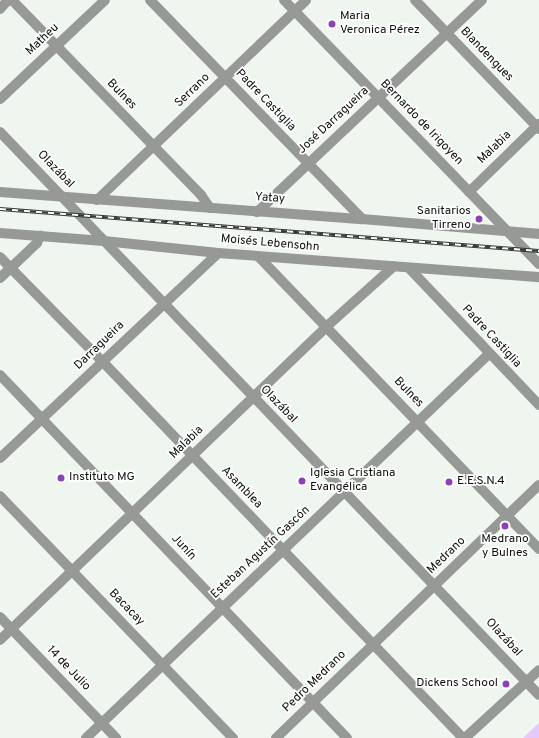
<!DOCTYPE html>
<html>
<head>
<meta charset="utf-8">
<style>
  body { margin:0 }
  #map { position:relative; width:539px; height:738px; overflow:hidden; background:#eff6f0; font-family:Overpass,sans-serif }
  div>[style] { position:absolute }
  .green>* { inset:0; background:#e6c9fa }
  .minor>* { height:10px; margin:-5px; padding:0 5px; transform-origin:5px; border-radius:5px; background:#969996 }
  .rail>* { height:3.5px; margin-top:-1.75px; transform-origin:0; background:repeating-linear-gradient(90deg,#fff 0 6px,#363936 0 12px); box-sizing:border-box; border-block:1px solid #363936 }
  .dots>* { width:11px; height:11px; translate:-50% -50%; box-sizing:border-box; border:2px solid #fff; border-radius:50% }
  span { translate:-50% -50%; white-space:nowrap; text-align:center; line-height:1.15; -webkit-text-stroke:3.5px #fff; paint-order:stroke }
  .poi-label { font-size:12px; color:#0d0f0d }
  .left { translate:0 -50%; text-align:left }
  .right { translate:-100% -50%; text-align:right }
  .street-label { font-size:12px; color:#0d0f0d }
</style>
</head>
<body>
<div id="map">
  <div class="green">
    <div style="clip-path:polygon(539px 723px,539px 738px,523px 738px)"></div>
  </div>
  <div class="minor">
    <div style="left:12px;top:0;width:272px;rotate:45.9deg"></div>
    <div style="left:201px;top:195px;width:16px;rotate:55deg"></div>
    <div style="left:150px;top:0;width:305px;rotate:45.9deg"></div>
    <div style="left:284px;top:0;width:367px;rotate:46deg"></div>
    <div style="left:415px;top:0;width:179px;rotate:46.1deg"></div>
    <div style="left:0;top:9px;width:12px;rotate:-48deg"></div>
    <div style="left:0;top:99px;width:144px;rotate:-43.3deg"></div>
    <div style="left:0;top:132px;width:779px;rotate:46.25deg"></div>
    <div style="left:0;top:192px;width:363px;rotate:4.3deg"></div>
    <div style="left:362px;top:219px;width:178px;rotate:4.8deg"></div>
    <div style="left:469px;top:192px;width:98px;rotate:-44.2deg"></div>
    <div style="left:97px;top:200px;width:289px;rotate:-43.7deg"></div>
    <div style="left:257px;top:212px;width:309px;rotate:-43.3deg"></div>
    <div style="left:0;top:233px;width:104px;rotate:4.4deg"></div>
    <div style="left:104px;top:241px;width:115px;rotate:6deg"></div>
    <div style="left:218px;top:253px;width:322px;rotate:4.3deg"></div>
    <div style="left:258px;top:256px;width:406px;rotate:46.2deg"></div>
    <div style="left:0;top:257px;width:147px;rotate:45.6deg"></div>
    <div style="left:103px;top:362px;width:521px;rotate:46.25deg"></div>
    <div style="left:409px;top:268px;width:189px;rotate:46.5deg"></div>
    <div style="left:0;top:278px;width:51px;rotate:-43.4deg"></div>
    <div style="left:37px;top:243px;width:8px;rotate:-67deg"></div>
    <div style="left:0;top:375px;width:502px;rotate:46.29deg"></div>
    <div style="left:0;top:458px;width:299px;rotate:-43.2deg"></div>
    <div style="left:0;top:496px;width:336px;rotate:46.1deg"></div>
    <div style="left:0;top:617px;width:168px;rotate:46.2deg"></div>
    <div style="left:0;top:640px;width:452px;rotate:-43.8deg"></div>
    <div style="left:326px;top:327px;width:91px;rotate:-41.9deg"></div>
    <div style="left:86px;top:738px;width:557px;rotate:-43.62deg"></div>
    <div style="left:276px;top:738px;width:365px;rotate:-43.9deg"></div>
    <div style="left:465px;top:738px;width:100px;rotate:-42.6deg"></div>
  </div>
  <div class="rail">
    <div style="left:0;top:209px;width:541px;rotate:4.46deg"></div>
  </div>
  <div class="dots">
    <div style="left:332px;top:24px;background:#8c42b5"></div>
    <div style="left:479px;top:219px;background:#8c42b5"></div>
    <div style="left:61px;top:478px;background:#8c42b5"></div>
    <div style="left:302px;top:481px;background:#8c42b5"></div>
    <div style="left:449px;top:482px;background:#8c42b5"></div>
    <div style="left:505px;top:526px;background:#8c42b5"></div>
    <div style="left:506px;top:684px;background:#8c42b5"></div>
  </div>
  <div class="poi-label">
    <span class="left" style="left:340px;top:24px">Maria<br>Veronica Pérez</span>
    <span class="right" style="left:471px;top:219px">Sanitarios<br>Tirreno</span>
    <span class="left" style="left:310px;top:481px">Iglesia Cristiana<br>Evangélica</span>
    <span class="left" style="left:69px;top:478px">Instituto MG</span>
    <span class="left" style="left:457px;top:482px">E.E.S.N.4</span>
    <span style="left:505px;top:547px">Medrano<br>y Bulnes</span>
    <span class="right" style="left:498px;top:684px">Dickens School</span>
  </div>
  <div class="street-label">
    <span style="left:43px;top:40px;rotate:-43deg">Matheu</span>
    <span style="left:486px;top:55px;rotate:46deg">Blandengues</span>
    <span style="left:193px;top:91px;rotate:-44deg">Serrano</span>
    <span style="left:121px;top:95px;rotate:46deg">Bulnes</span>
    <span style="left:265px;top:101px;rotate:46deg">Padre Castiglia</span>
    <span style="left:334px;top:121px;rotate:-43deg">José Darragueira</span>
    <span style="left:421px;top:123px;rotate:46deg">Bernardo de Irigoyen</span>
    <span style="left:495px;top:148px;rotate:-44deg">Malabia</span>
    <span style="left:55px;top:170px;rotate:46deg">Olazábal</span>
    <span style="left:270px;top:199px;rotate:4deg">Yatay</span>
    <span style="left:270px;top:244px;rotate:5deg">Moisés Lebensohn</span>
    <span style="left:491px;top:337px;rotate:47deg">Padre Castiglia</span>
    <span style="left:100px;top:346px;rotate:-44deg">Darragueira</span>
    <span style="left:408px;top:393px;rotate:46deg">Bulnes</span>
    <span style="left:278px;top:405px;rotate:46deg">Olazábal</span>
    <span style="left:187px;top:443px;rotate:-44deg">Malabia</span>
    <span style="left:241px;top:488px;rotate:46deg">Asamblea</span>
    <span style="left:183px;top:548px;rotate:47deg">Junín</span>
    <span style="left:261px;top:553px;rotate:-43deg">Esteban Agustín Gascón</span>
    <span style="left:447px;top:556px;rotate:-44deg">Medrano</span>
    <span style="left:126px;top:608px;rotate:46deg">Bacacay</span>
    <span style="left:503px;top:638px;rotate:47deg">Olazábal</span>
    <span style="left:68px;top:669px;rotate:46deg">14 de Julio</span>
    <span style="left:315px;top:682px;rotate:-44deg">Pedro Medrano</span>
  </div>
</div>
</body>
</html>
